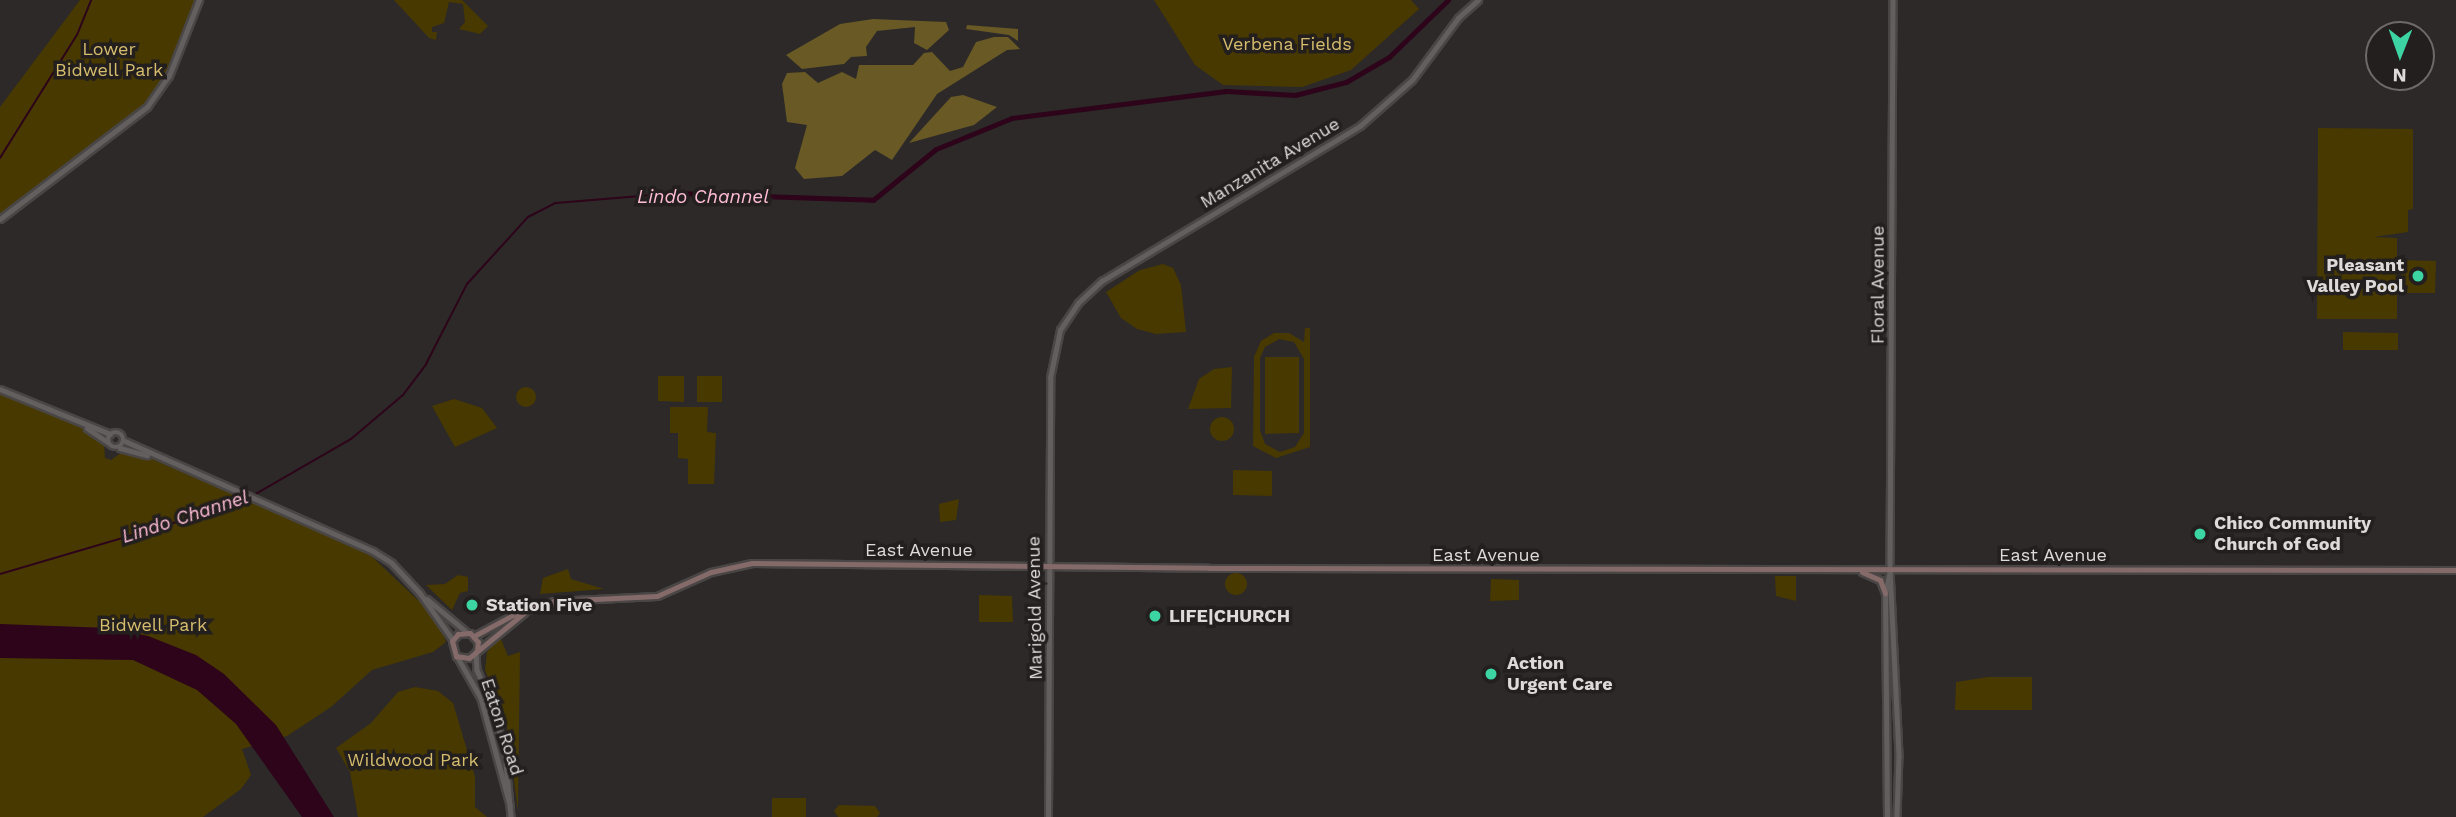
<!DOCTYPE html>
<html>
<head>
<meta charset="utf-8">
<style>
  body { margin:0 }
  #map { position:relative; width:2456px; height:817px; overflow:hidden; background:#2c2928; font-family:"Work Sans",sans-serif }
  div>[style] { position:absolute }
  .green>* { inset:0; background:#483900 }
  .round { border-radius:50% }
  .forest>* { inset:0; background:#685925 }
  .water>* { inset:0; background:#2d0419 }
  .stream>* { height:2px; margin:-1px; padding:0 1px; transform-origin:1px; border-radius:1px; background:#2d0419 }
  .canal>* { height:5px; margin:-2.5px; padding:0 2.5px; transform-origin:2.5px; border-radius:2.5px; background:#2d0419 }
  .roads { filter:drop-shadow(2px 0 #494645) drop-shadow(-2px 0 #494645) drop-shadow(0 2px #494645) drop-shadow(0 -2px #494645) }
  .tertiary>* { height:4.5px; margin:-2.25px; padding:0 2.25px; transform-origin:2.25px; border-radius:2.25px; background:#635f5e }
  .tertiary>.ring { margin:-2.25px; padding:0; box-sizing:content-box; background:none; border:4.5px solid #635f5e; border-radius:50% }
  .secondary>* { height:5px; margin:-2.5px; padding:0 2.5px; transform-origin:2.5px; border-radius:2.5px; background:#856a6a }
  .dots>* { width:19px; height:19px; translate:-50% -50%; box-sizing:border-box; border:4px solid #231f1e; border-radius:50% }
  span { translate:-50% -50%; white-space:nowrap; text-align:center; line-height:1.15; -webkit-text-stroke:7px #231f1e; paint-order:stroke }
  .park-label { font-size:18px; color:#d6bd6e }
  .street-label { font-size:18px; color:#dddad9 }
  .poi-label { font-size:18px; color:#dddad9; font-weight:700 }
  .right { translate:-100% -50%; text-align:right }
  .left { translate:0 -50%; text-align:left }
  .water-label { font-size:19px; color:#febcd6; font-style:italic }
  .north { position:absolute; left:2365px; top:21px; width:70px; height:70px; box-sizing:border-box; background:#231f1e; border:2px solid #6d6a69; border-radius:50%; rotate:181deg; font-size:19px; font-weight:700; line-height:28px; text-align:center; color:#dddad9 }
  .north::after { content:''; display:block; margin:auto; width:24px; height:32px; background:#3cd4a3; clip-path:polygon(50% 0,100% 100%,50% 72%,0 100%) }
</style>
</head>
<body>
<div id="map">
  <div class="green">
    <div style="clip-path:polygon(80px 0,199px 0,169px 76px,147px 107px,0 219px,0 107px)"></div>
    <div style="clip-path:polygon(394px 0,462px 0,488px 26px,480px 34px,459px 29px,465px 22px,463px 4px,449px 2px,444px 23px,432px 27px,432px 32px,437px 32px,436px 40px,429px 38px)"></div>
    <div style="clip-path:polygon(1154px 0,1411px 0,1419px 9px,1351px 70px,1302px 87px,1223px 85px,1195px 65px)"></div>
    <div style="clip-path:polygon(2318px 128px,2413px 129px,2413px 209px,2408px 210px,2408px 232px,2374px 237px,2397px 238px,2397px 319px,2317px 319px)"></div>
    <div style="clip-path:polygon(2401px 260px,2436px 261px,2435px 293px,2401px 293px)"></div>
    <div style="clip-path:polygon(1163px 264px,1173px 268px,1181px 285px,1186px 332px,1156px 334px,1137px 329px,1121px 318px,1106px 292px,1140px 270px)"></div>
    <div style="clip-path:polygon(evenodd,1305px 328px,1310px 328px,1310px 447px,1276px 458px,1253px 446px,1254px 357px,1261px 341px,1274px 333px,1289px 333px,1304px 342px,1305px 328px,1279px 339px,1294px 342px,1304px 359px,1304px 433px,1295px 447px,1280px 452px,1265px 444px,1260px 430px,1260px 358px,1265px 347px,1279px 339px)"></div>
    <div style="clip-path:polygon(2343px 332px,2398px 333px,2398px 350px,2343px 350px)"></div>
    <div style="clip-path:polygon(1265px 357px,1299px 357px,1299px 433px,1265px 434px)"></div>
    <div style="clip-path:polygon(1232px 367px,1231px 408px,1188px 409px,1199px 379px,1214px 369px)"></div>
    <div style="clip-path:polygon(658px 376px,684px 376px,684px 402px,658px 401px)"></div>
    <div style="clip-path:polygon(697px 376px,722px 376px,722px 402px,697px 402px)"></div>
    <div class="round" style="left:516px;top:387px;width:20px;height:20px"></div>
    <div style="clip-path:polygon(0 393px,94px 433px,104px 444px,105px 458px,111px 460px,121px 453px,145px 456px,368px 553px,438px 619px,446px 642px,433px 652px,372px 670px,331px 707px,287px 736px,242px 749px,251px 775px,241px 789px,203px 817px,0 817px)"></div>
    <div style="clip-path:polygon(454px 399px,482px 408px,497px 428px,455px 447px,432px 406px)"></div>
    <div style="clip-path:polygon(670px 407px,708px 407px,707px 432px,716px 433px,714px 484px,688px 484px,688px 459px,678px 458px,678px 433px,670px 433px)"></div>
    <div class="round" style="left:1210px;top:417px;width:24px;height:24px"></div>
    <div style="clip-path:polygon(1233px 470px,1272px 471px,1272px 496px,1233px 495px)"></div>
    <div style="clip-path:polygon(959px 499px,956px 520px,940px 522px,939px 504px)"></div>
    <div style="clip-path:polygon(568px 569px,571px 579px,604px 589px,540px 594px,543px 578px)"></div>
    <div class="round" style="left:1225px;top:573px;width:22px;height:22px"></div>
    <div style="clip-path:polygon(458px 575px,468px 577px,468px 591px,460px 593px,452px 610px,426px 585px,445px 584px)"></div>
    <div style="clip-path:polygon(1775px 576px,1796px 576px,1796px 601px,1776px 596px)"></div>
    <div style="clip-path:polygon(1491px 579px,1519px 580px,1519px 600px,1490px 601px)"></div>
    <div style="clip-path:polygon(979px 595px,1012px 596px,1013px 622px,979px 622px)"></div>
    <div style="clip-path:polygon(500px 637px,508px 656px,520px 652px,518px 811px,507px 727px,485px 670px,487px 652px)"></div>
    <div style="clip-path:polygon(1988px 677px,2032px 677px,2032px 710px,1955px 710px,1956px 682px)"></div>
    <div style="clip-path:polygon(415px 687px,438px 691px,453px 703px,475px 777px,475px 807px,487px 817px,358px 817px,350px 772px,336px 748px,371px 723px,398px 692px)"></div>
    <div style="clip-path:polygon(772px 798px,806px 798px,806px 817px,772px 817px)"></div>
    <div style="clip-path:polygon(839px 805px,875px 806px,880px 813px,877px 817px,838px 817px,834px 811px)"></div>
  </div>
  <div class="forest">
    <div style="clip-path:polygon(873px 19px,946px 22px,949px 30px,927px 50px,914px 43px,915px 27px,877px 31px,866px 47px,867px 56px,851px 57px,844px 64px,802px 69px,786px 55px,840px 24px)"></div>
    <div style="clip-path:polygon(967px 25px,1018px 29px,1018px 41px,1009px 35px,966px 29px)"></div>
    <div style="clip-path:polygon(994px 37px,1008px 37px,1020px 49px,1007px 50px,937px 94px,892px 160px,875px 150px,842px 176px,804px 179px,795px 168px,807px 125px,787px 122px,782px 84px,787px 73px,805px 72px,818px 83px,842px 72px,856px 79px,859px 65px,913px 65px,924px 53px,932px 52px,950px 71px,963px 67px,976px 42px)"></div>
    <div style="clip-path:polygon(963px 95px,997px 107px,974px 125px,909px 143px,951px 97px)"></div>
  </div>
  <div class="water">
    <div style="clip-path:polygon(0 624px,109px 628px,148px 636px,196px 655px,224px 674px,276px 725px,334px 817px,302px 817px,236px 724px,197px 690px,133px 660px,0 658px)"></div>
  </div>
  <div class="stream">
    <div style="left:0;top:158px;width:145px;rotate:-58deg"></div>
    <div style="left:77px;top:35px;width:38px;rotate:-68deg"></div>
    <div style="left:0;top:574px;width:248px;rotate:-16.4deg"></div>
    <div style="left:238px;top:504px;width:130px;rotate:-29.9deg"></div>
    <div style="left:351px;top:439px;width:68px;rotate:-40.2deg"></div>
    <div style="left:403px;top:395px;width:39px;rotate:-53deg"></div>
    <div style="left:426px;top:364px;width:90px;rotate:-62.9deg"></div>
    <div style="left:467px;top:284px;width:91px;rotate:-47.7deg"></div>
    <div style="left:528px;top:217px;width:31px;rotate:-27deg"></div>
    <div style="left:556px;top:203px;width:121px;rotate:-4.7deg"></div>
  </div>
  <div class="canal">
    <div style="left:677px;top:193px;width:196px;rotate:2deg"></div>
    <div style="left:873px;top:200px;width:81px;rotate:-39deg"></div>
    <div style="left:936px;top:149px;width:82px;rotate:-22.2deg"></div>
    <div style="left:1012px;top:118px;width:216px;rotate:-7.2deg"></div>
    <div style="left:1226px;top:91px;width:69px;rotate:3.3deg"></div>
    <div style="left:1295px;top:95px;width:53px;rotate:-14.3deg"></div>
    <div style="left:1346px;top:82px;width:50px;rotate:-30.2deg"></div>
    <div style="left:1389px;top:57px;width:82px;rotate:-44deg"></div>
  </div>
  <div class="roads">
    <div class="tertiary">
      <div style="left:1893px;top:0;width:570px;rotate:90.3deg"></div>
      <div style="left:1890px;top:570px;width:186px;rotate:87.2deg"></div>
      <div style="left:1899px;top:756px;width:61px;rotate:91.9deg"></div>
      <div style="left:0;top:219px;width:185px;rotate:-37.3deg"></div>
      <div style="left:147px;top:107px;width:38px;rotate:-55deg"></div>
      <div style="left:169px;top:76px;width:82px;rotate:-68.5deg"></div>
      <div style="left:0;top:389px;width:119px;rotate:22.2deg"></div>
      <div style="left:87px;top:428px;width:25px;rotate:34deg"></div>
      <div class="ring" style="left:108px;top:432px;width:11.5px;height:11.5px"></div>
      <div style="left:125px;top:441px;width:271px;rotate:23.9deg"></div>
      <div style="left:373px;top:551px;width:22px;rotate:32deg"></div>
      <div style="left:392px;top:563px;width:41px;rotate:47deg"></div>
      <div style="left:420px;top:593px;width:57px;rotate:54.9deg"></div>
      <div style="left:120px;top:448px;width:28px;rotate:15deg"></div>
      <div style="left:427px;top:599px;width:53px;rotate:39.7deg"></div>
      <div style="left:476px;top:652px;width:18px;rotate:87deg"></div>
      <div style="left:477px;top:670px;width:37px;rotate:66deg"></div>
      <div style="left:492px;top:704px;width:50px;rotate:74.8deg"></div>
      <div style="left:505px;top:752px;width:65px;rotate:84.7deg"></div>
      <div style="left:457px;top:656px;width:48px;rotate:60.3deg"></div>
      <div style="left:481px;top:698px;width:111px;rotate:74.8deg"></div>
      <div style="left:1048px;top:817px;width:439px;rotate:-89.7deg"></div>
      <div style="left:1050px;top:378px;width:49px;rotate:-78.2deg"></div>
      <div style="left:1060px;top:330px;width:32px;rotate:-56deg"></div>
      <div style="left:1078px;top:303px;width:33px;rotate:-43deg"></div>
      <div style="left:1102px;top:281px;width:301px;rotate:-31deg"></div>
      <div style="left:1360px;top:126px;width:69px;rotate:-41.5deg"></div>
      <div style="left:1412px;top:80px;width:77px;rotate:-53.4deg"></div>
      <div style="left:1458px;top:18px;width:27px;rotate:-42deg"></div>
      <div style="left:1887px;top:817px;width:224px;rotate:-90.5deg"></div>
      <div style="left:1885px;top:593px;width:23px;rotate:-77deg"></div>
    </div>
    <div class="secondary">
      <div style="left:1862px;top:572px;width:20px;rotate:24deg"></div>
      <div style="left:1880px;top:580px;width:14px;rotate:69deg"></div>
      <div style="left:474px;top:636px;width:44px;rotate:-28.3deg"></div>
      <div style="left:513px;top:615px;width:43px;rotate:-18.9deg"></div>
      <div style="left:554px;top:601px;width:103px;rotate:-2.8deg"></div>
      <div style="left:657px;top:596px;width:59px;rotate:-24deg"></div>
      <div style="left:711px;top:572px;width:42px;rotate:-12.4deg"></div>
      <div style="left:752px;top:563px;width:457px;rotate:0.6deg"></div>
      <div style="left:1209px;top:568px;width:1247px;rotate:0.09deg"></div>
      <div style="left:477px;top:651px;width:9px;rotate:-84deg"></div>
      <div style="left:478px;top:642px;width:12px;rotate:-132deg"></div>
      <div style="left:470px;top:633px;width:12px;rotate:175deg"></div>
      <div style="left:458px;top:634px;width:9px;rotate:131deg"></div>
      <div style="left:452px;top:641px;width:16px;rotate:75deg"></div>
      <div style="left:456px;top:656px;width:13px;rotate:9deg"></div>
      <div style="left:469px;top:658px;width:72px;rotate:-39.4deg"></div>
    </div>
  </div>
  <div class="dots">
    <div style="left:2418px;top:276px;background:#3cd4a3"></div>
    <div style="left:2200px;top:534px;background:#3cd4a3"></div>
    <div style="left:472px;top:605px;background:#3cd4a3"></div>
    <div style="left:1155px;top:616px;background:#3cd4a3"></div>
    <div style="left:1491px;top:674px;background:#3cd4a3"></div>
  </div>
  <div class="park-label">
    <span style="left:1287px;top:44px">Verbena Fields</span>
    <span style="left:109px;top:60px">Lower<br>Bidwell Park</span>
    <span style="left:153px;top:625px">Bidwell Park</span>
    <span style="left:413px;top:760px">Wildwood Park</span>
  </div>
  <div class="street-label">
    <span style="left:1270px;top:163px;rotate:-31deg">Manzanita Avenue</span>
    <span style="left:1878px;top:285px;rotate:-90deg">Floral Avenue</span>
    <span style="left:919px;top:550px">East Avenue</span>
    <span style="left:1486px;top:555px">East Avenue</span>
    <span style="left:2053px;top:555px">East Avenue</span>
    <span style="left:1035px;top:608px;rotate:-91deg">Marigold Avenue</span>
    <span style="left:502px;top:727px;rotate:72deg">Eaton Road</span>
  </div>
  <div class="poi-label">
    <span class="right" style="left:2404px;top:276px">Pleasant<br>Valley Pool</span>
    <span class="left" style="left:2214px;top:534px">Chico Community<br>Church of God</span>
    <span class="left" style="left:486px;top:605px">Station Five</span>
    <span class="left" style="left:1169px;top:616px">LIFE|CHURCH</span>
    <span class="left" style="left:1507px;top:674px">Action<br>Urgent Care</span>
  </div>
  <div class="water-label">
    <span style="left:703px;top:197px">Lindo Channel</span>
    <span style="left:185px;top:517px;rotate:-18deg">Lindo Channel</span>
  </div>
  <div class="north">N</div>
</div>
</body>
</html>
